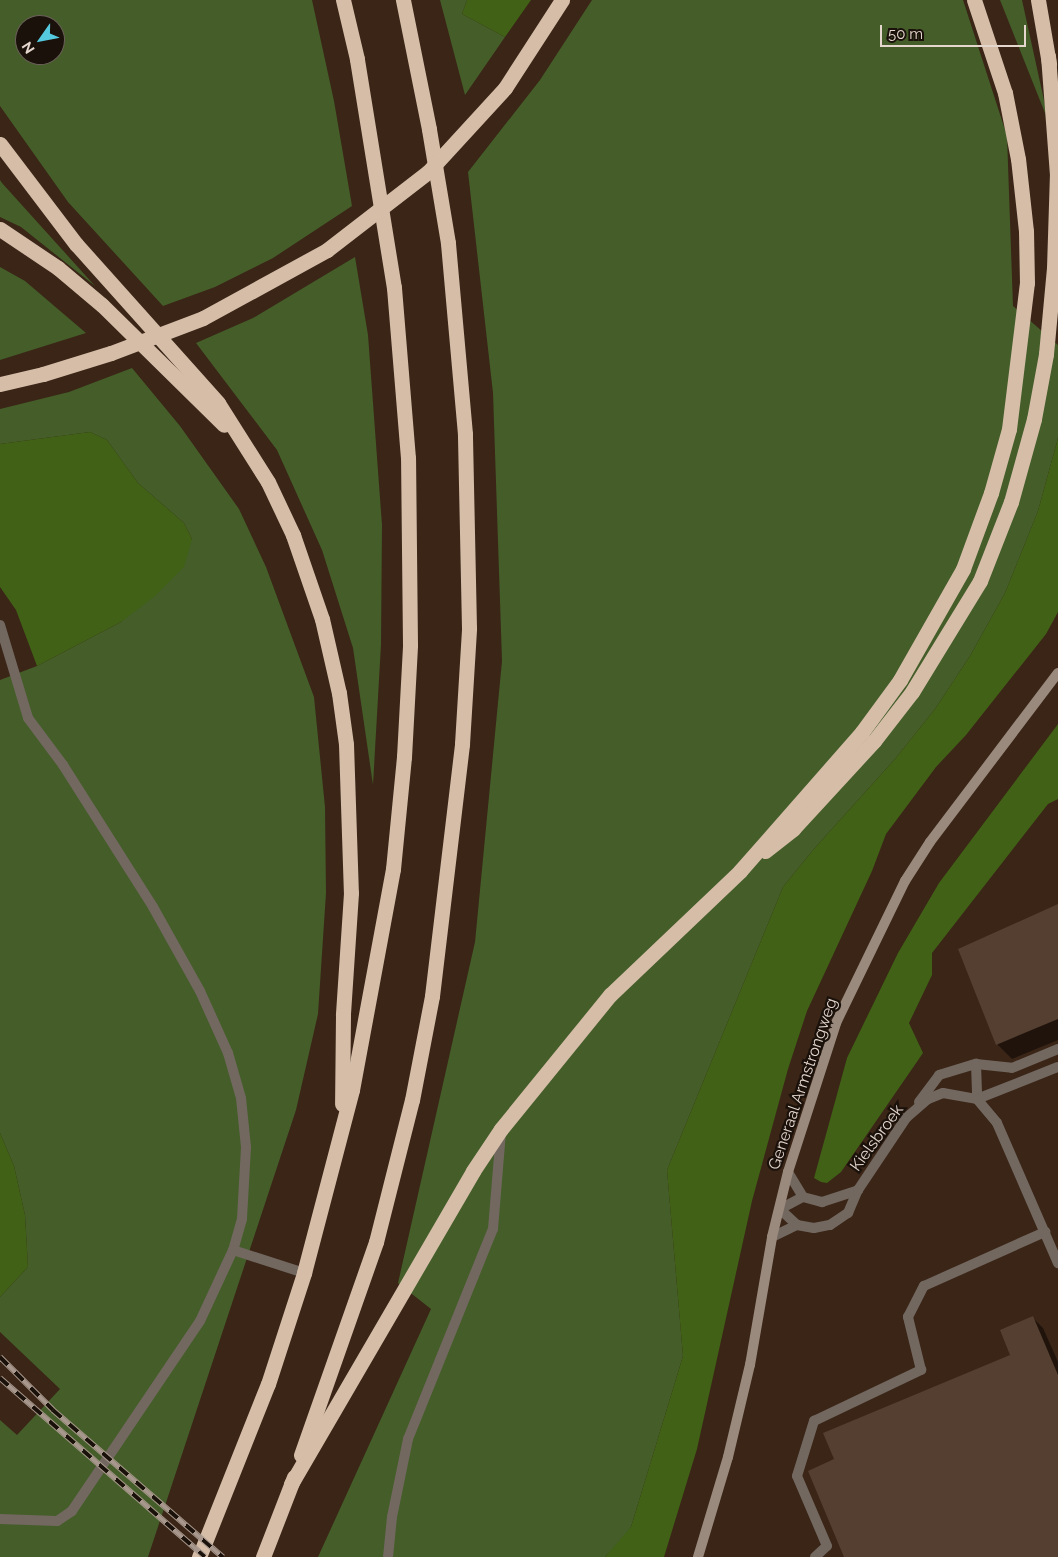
<!DOCTYPE html>
<html>
<head>
<meta charset="utf-8">
<style>
  body { margin:0 }
  #map { position:relative; width:1058px; height:1557px; overflow:hidden; background:#3a2517; font-family:Raleway,sans-serif }
  div>[style] { position:absolute }
  .green>* { inset:0; background:#445d29 }
  .forest>* { inset:0; background:#406116 }
  .shadow>* { inset:0; background:#0007 }
  .building>* { inset:0; background:#553f30 }
  .lane>* { height:10px; margin:-5px; padding:0 5px; transform-origin:5px; border-radius:5px; background:#726860 }
  .street>* { height:10px; margin:-5px; padding:0 5px; transform-origin:5px; border-radius:5px; background:#726860 }
  .secondary>* { height:10px; margin:-5px; padding:0 5px; transform-origin:5px; border-radius:5px; background:#9a8a7d }
  .highway>* { height:15px; margin:-7.5px; padding:0 7.5px; transform-origin:7.5px; border-radius:7.5px; background:#d5bda8 }
  .rail>* { height:5.5px; margin-top:-2.75px; transform-origin:0; background:repeating-linear-gradient(90deg,#1a110b 0 11px,#a7978c 0 22px); box-sizing:border-box; border-block:1px solid #a7978c }
  .highway-bridge>* { height:15px; margin:-7.5px; padding:0 7.5px; transform-origin:7.5px; border-radius:7.5px; background:#d5bda8 }
  span { translate:-50% -50%; white-space:nowrap; text-align:center; line-height:1.15; -webkit-text-stroke:4.5px #1a110b; paint-order:stroke }
  .street-label { font-size:16px; color:#e5d7ce }
  .north { position:absolute; left:15px; top:15px; width:50px; height:50px; box-sizing:border-box; background:#1a110b; border:1px solid #6b6059; border-radius:50%; rotate:237deg; font-size:14px; font-weight:700; line-height:20px; text-align:center; color:#e5d7ce }
  .north::after { content:''; display:block; margin:auto; width:18px; height:22px; background:#55cadf; clip-path:polygon(50% 0,100% 100%,50% 72%,0 100%) }
  .scale { position:absolute; left:880px; top:25px; width:146px; height:22px; box-sizing:border-box; border:2px solid #e5d7ce; border-top:0; padding-left:6px; font-size:15px; line-height:18px; white-space:nowrap; color:#e5d7ce; -webkit-text-stroke:4px #1a110b; paint-order:stroke }
</style>
</head>
<body>
<div id="map">
  <div class="green">
    <div style="clip-path:polygon(evenodd,0 0,312px 0,334px 101px,352px 206px,273px 258px,215px 287px,163px 306px,68px 202px,0 106px,0 0,25px 25px,55px 25px,55px 55px,25px 55px,25px 25px)"></div>
    <div style="clip-path:polygon(440px 0,467px 0,462px 14px,505px 37px,465px 95px)"></div>
    <div style="clip-path:polygon(592px 0,963px 0,1007px 136px,1013px 306px,1058px 345px,1058px 438px,1038px 511px,1005px 593px,970px 656px,935px 709px,895px 759px,813px 850px,783px 887px,667px 1170px,683px 1356px,631px 1527px,625px 1536px,605px 1557px,318px 1557px,431px 1309px,398px 1283px,475px 942px,502px 661px,493px 393px,468px 172px,540px 80px)"></div>
    <div style="clip-path:polygon(1000px 0,1022px 0,1049px 123px)"></div>
    <div style="clip-path:polygon(0 180px,2px 183px,95px 286px,21px 227px,0 217px)"></div>
    <div style="clip-path:polygon(355px 257px,368px 335px,382px 525px,381px 645px,373px 785px,353px 648px,322px 550px,277px 450px,196px 343px,253px 318px)"></div>
    <div style="clip-path:polygon(0 267px,25px 281px,86px 333px,0 360px)"></div>
    <div style="clip-path:polygon(132px 368px,180px 426px,239px 509px,266px 567px,314px 697px,325px 807px,326px 893px,318px 1014px,296px 1110px,148px 1557px,0 1557px,0 1420px,17px 1435px,60px 1389px,0 1332px,0 1297px,28px 1267px,25px 1215px,14px 1166px,0 1133px,0 680px,37px 666px,121px 622px,192px 539px,184px 523px,138px 483px,107px 440px,90px 432px,0 444px,0 409px,69px 392px)"></div>
  </div>
  <div class="forest">
    <div style="clip-path:polygon(467px 0,531px 0,505px 37px,462px 14px)"></div>
    <div style="clip-path:polygon(90px 432px,107px 440px,138px 483px,184px 523px,192px 539px,184px 567px,155px 596px,121px 622px,37px 666px,16px 610px,0 587px,0 444px)"></div>
    <div style="clip-path:polygon(1058px 438px,1058px 612px,1046px 634px,966px 735px,936px 767px,886px 834px,872px 871px,807px 1011px,788px 1069px,752px 1201px,697px 1449px,664px 1557px,605px 1557px,631px 1527px,683px 1356px,667px 1170px,783px 887px,813px 850px,895px 759px,935px 709px,970px 656px,1005px 593px,1038px 511px)"></div>
    <div style="clip-path:polygon(1058px 724px,1058px 799px,1048px 804px,932px 953px,932px 975px,909px 1023px,923px 1053px,841px 1172px,827px 1183px,821px 1182px,814px 1178px,847px 1058px,898px 953px,939px 883px)"></div>
    <div style="clip-path:polygon(0 1133px,14px 1166px,25px 1215px,28px 1267px,0 1297px)"></div>
  </div>
  <div class="shadow">
    <div style="clip-path:polygon(1058px 906px,1058px 1040px,1012px 1059px,998px 1045px,960px 949px)"></div>
    <div style="clip-path:polygon(1032px 1317px,1043px 1328px,1058px 1362px,1058px 1557px,845px 1557px,836px 1460px,1012px 1356px)"></div>
  </div>
  <div class="building">
    <div style="clip-path:polygon(1058px 904px,1058px 1019px,996px 1045px,958px 949px)"></div>
    <div style="clip-path:polygon(1033px 1316px,1058px 1375px,1058px 1557px,844px 1557px,808px 1471px,834px 1459px,823px 1433px,1010px 1355px,1000px 1330px)"></div>
  </div>
  <div class="lane">
    <div style="left:0;top:625px;width:97px;rotate:73.2deg"></div>
    <div style="left:28px;top:718px;width:59px;rotate:53.3deg"></div>
    <div style="left:63px;top:765px;width:168px;rotate:57.6deg"></div>
    <div style="left:153px;top:907px;width:96px;rotate:60.8deg"></div>
    <div style="left:200px;top:991px;width:68px;rotate:65.7deg"></div>
    <div style="left:228px;top:1053px;width:47px;rotate:73.9deg"></div>
    <div style="left:241px;top:1098px;width:49px;rotate:84.2deg"></div>
    <div style="left:246px;top:1147px;width:72px;rotate:93.2deg"></div>
    <div style="left:242px;top:1219px;width:32px;rotate:106deg"></div>
    <div style="left:233px;top:1250px;width:78px;rotate:114.9deg"></div>
    <div style="left:200px;top:1321px;width:229px;rotate:124deg"></div>
    <div style="left:72px;top:1511px;width:18px;rotate:146deg"></div>
    <div style="left:57px;top:1521px;width:57px;rotate:-178deg"></div>
    <div style="left:233px;top:1250px;width:75px;rotate:17.9deg"></div>
    <div style="left:388px;top:1557px;width:40px;rotate:-84.3deg"></div>
    <div style="left:392px;top:1517px;width:80px;rotate:-78.4deg"></div>
    <div style="left:408px;top:1439px;width:227px;rotate:-68deg"></div>
    <div style="left:493px;top:1229px;width:97px;rotate:-85.3deg"></div>
    <div style="left:815px;top:1557px;width:16px;rotate:-43deg"></div>
    <div style="left:827px;top:1546px;width:76px;rotate:-113.2deg"></div>
    <div style="left:797px;top:1476px;width:58px;rotate:-72.8deg"></div>
    <div style="left:814px;top:1421px;width:119px;rotate:-25.5deg"></div>
    <div style="left:921px;top:1370px;width:55px;rotate:-103.8deg"></div>
    <div style="left:908px;top:1317px;width:35px;rotate:-63deg"></div>
    <div style="left:924px;top:1286px;width:133px;rotate:-24.1deg"></div>
  </div>
  <div class="street">
    <div style="left:976px;top:1064px;width:35px;rotate:88deg"></div>
    <div style="left:977px;top:1099px;width:87px;rotate:-21.6deg"></div>
    <div style="left:919px;top:1102px;width:34px;rotate:-53deg"></div>
    <div style="left:939px;top:1075px;width:39px;rotate:-17deg"></div>
    <div style="left:976px;top:1064px;width:36px;rotate:6deg"></div>
    <div style="left:1012px;top:1068px;width:50px;rotate:-22.4deg"></div>
    <div style="left:788px;top:1172px;width:29px;rotate:59deg"></div>
    <div style="left:803px;top:1197px;width:20px;rotate:15deg"></div>
    <div style="left:822px;top:1202px;width:38px;rotate:-18deg"></div>
    <div style="left:797px;top:1225px;width:23px;rotate:-137deg"></div>
    <div style="left:780px;top:1209px;width:26px;rotate:-28deg"></div>
    <div style="left:772px;top:1237px;width:28px;rotate:-26deg"></div>
    <div style="left:797px;top:1225px;width:17px;rotate:10deg"></div>
    <div style="left:814px;top:1228px;width:16px;rotate:-11deg"></div>
    <div style="left:830px;top:1225px;width:22px;rotate:-34deg"></div>
    <div style="left:848px;top:1213px;width:25px;rotate:-67deg"></div>
    <div style="left:858px;top:1190px;width:87px;rotate:-56.3deg"></div>
    <div style="left:906px;top:1118px;width:29px;rotate:-41deg"></div>
    <div style="left:928px;top:1099px;width:16px;rotate:-22deg"></div>
    <div style="left:943px;top:1093px;width:35px;rotate:10deg"></div>
    <div style="left:977px;top:1099px;width:31px;rotate:50deg"></div>
    <div style="left:997px;top:1123px;width:153px;rotate:66.5deg"></div>
  </div>
  <div class="secondary">
    <div style="left:698px;top:1557px;width:104px;rotate:-73.3deg"></div>
    <div style="left:728px;top:1457px;width:95px;rotate:-76.6deg"></div>
    <div style="left:750px;top:1365px;width:130px;rotate:-80.2deg"></div>
    <div style="left:772px;top:1237px;width:67px;rotate:-76.2deg"></div>
    <div style="left:788px;top:1172px;width:157px;rotate:-72.1deg"></div>
    <div style="left:836px;top:1023px;width:158px;rotate:-64.1deg"></div>
    <div style="left:905px;top:881px;width:46px;rotate:-57.3deg"></div>
    <div style="left:930px;top:842px;width:212px;rotate:-52.9deg"></div>
  </div>
  <div class="highway">
    <div style="left:1038px;top:0;width:65px;rotate:80.2deg"></div>
    <div style="left:505px;top:88px;width:105px;rotate:-57.1deg"></div>
    <div style="left:0;top:144px;width:126px;rotate:52.8deg"></div>
    <div style="left:76px;top:244px;width:213px;rotate:48.2deg"></div>
    <div style="left:218px;top:403px;width:93px;rotate:57.7deg"></div>
    <div style="left:268px;top:482px;width:59px;rotate:64.7deg"></div>
    <div style="left:293px;top:535px;width:89px;rotate:71deg"></div>
    <div style="left:322px;top:619px;width:76px;rotate:77.1deg"></div>
    <div style="left:339px;top:693px;width:51px;rotate:82.2deg"></div>
    <div style="left:346px;top:744px;width:149px;rotate:88.1deg"></div>
    <div style="left:351px;top:893px;width:122px;rotate:93.8deg"></div>
    <div style="left:343px;top:1015px;width:89px;rotate:90.6deg"></div>
    <div style="left:0;top:229px;width:70px;rotate:33.9deg"></div>
    <div style="left:58px;top:268px;width:57px;rotate:40.1deg"></div>
    <div style="left:102px;top:305px;width:171px;rotate:44.5deg"></div>
    <div style="left:0;top:384px;width:44px;rotate:-13.1deg"></div>
    <div style="left:765px;top:851px;width:36px;rotate:-38deg"></div>
    <div style="left:793px;top:829px;width:120px;rotate:-47.4deg"></div>
    <div style="left:874px;top:741px;width:62px;rotate:-52.2deg"></div>
    <div style="left:912px;top:692px;width:130px;rotate:-58.5deg"></div>
    <div style="left:980px;top:581px;width:85px;rotate:-68.6deg"></div>
    <div style="left:1011px;top:502px;width:86px;rotate:-74.5deg"></div>
    <div style="left:1034px;top:419px;width:66px;rotate:-79.5deg"></div>
    <div style="left:1046px;top:354px;width:86px;rotate:-84.7deg"></div>
    <div style="left:1054px;top:268px;width:93px;rotate:-88.2deg"></div>
    <div style="left:1057px;top:175px;width:119px;rotate:-94.3deg"></div>
    <div style="left:301px;top:1455px;width:226px;rotate:-70.6deg"></div>
    <div style="left:376px;top:1242px;width:146px;rotate:-75.8deg"></div>
    <div style="left:412px;top:1100px;width:106px;rotate:-79.1deg"></div>
    <div style="left:432px;top:996px;width:254px;rotate:-83.2deg"></div>
    <div style="left:462px;top:744px;width:116px;rotate:-86.5deg"></div>
    <div style="left:469px;top:628px;width:194px;rotate:-91.2deg"></div>
    <div style="left:465px;top:434px;width:192px;rotate:-95.1deg"></div>
    <div style="left:448px;top:243px;width:116px;rotate:-99.5deg"></div>
    <div style="left:429px;top:129px;width:132px;rotate:-101.4deg"></div>
    <div style="left:291px;top:1484px;width:362px;rotate:-59.8deg"></div>
    <div style="left:473px;top:1171px;width:50px;rotate:-56.3deg"></div>
    <div style="left:501px;top:1129px;width:173px;rotate:-50.9deg"></div>
    <div style="left:610px;top:995px;width:180px;rotate:-43.6deg"></div>
    <div style="left:740px;top:871px;width:185px;rotate:-48.7deg"></div>
    <div style="left:862px;top:732px;width:64px;rotate:-53.8deg"></div>
    <div style="left:900px;top:680px;width:128px;rotate:-60.4deg"></div>
    <div style="left:963px;top:569px;width:81px;rotate:-69.8deg"></div>
    <div style="left:991px;top:493px;width:66px;rotate:-74.3deg"></div>
    <div style="left:1009px;top:429px;width:147px;rotate:-83deg"></div>
    <div style="left:1027px;top:283px;width:52px;rotate:-91.1deg"></div>
    <div style="left:1026px;top:231px;width:72px;rotate:-96.3deg"></div>
    <div style="left:1018px;top:159px;width:67px;rotate:-101.1deg"></div>
    <div style="left:1005px;top:93px;width:98px;rotate:-108.4deg"></div>
    <div style="left:199px;top:1557px;width:186px;rotate:-68.3deg"></div>
    <div style="left:268px;top:1384px;width:117px;rotate:-72deg"></div>
    <div style="left:304px;top:1273px;width:189px;rotate:-75.3deg"></div>
    <div style="left:352px;top:1090px;width:225px;rotate:-79.5deg"></div>
    <div style="left:393px;top:869px;width:113px;rotate:-84.4deg"></div>
    <div style="left:404px;top:757px;width:112px;rotate:-86.9deg"></div>
    <div style="left:410px;top:645px;width:187px;rotate:-90.6deg"></div>
    <div style="left:408px;top:458px;width:171px;rotate:-94.7deg"></div>
    <div style="left:394px;top:288px;width:232px;rotate:-99.2deg"></div>
    <div style="left:357px;top:59px;width:61px;rotate:-103.3deg"></div>
    <div style="left:263px;top:1557px;width:86px;rotate:-68.8deg"></div>
  </div>
  <div class="rail">
    <div style="left:0;top:1357px;width:75px;rotate:45deg"></div>
    <div style="left:53px;top:1410px;width:225px;rotate:40.9deg"></div>
    <div style="left:0;top:1378px;width:272px;rotate:41.1deg"></div>
  </div>
  <div class="highway-bridge">
    <div style="left:43px;top:374px;width:71px;rotate:-17.2deg"></div>
    <div style="left:111px;top:353px;width:98px;rotate:-20.8deg"></div>
    <div style="left:203px;top:318px;width:141px;rotate:-28.7deg"></div>
    <div style="left:327px;top:250px;width:128px;rotate:-37.7deg"></div>
    <div style="left:428px;top:172px;width:114px;rotate:-47.5deg"></div>
  </div>
  <div class="street-label">
    <span style="left:803px;top:1084px;rotate:-71deg">Generaal Armstrongweg</span>
    <span style="left:877px;top:1138px;rotate:-54deg">Kielsbroek</span>
  </div>
  <div class="north">N</div>
  <div class="scale">50 m</div>
</div>
</body>
</html>
